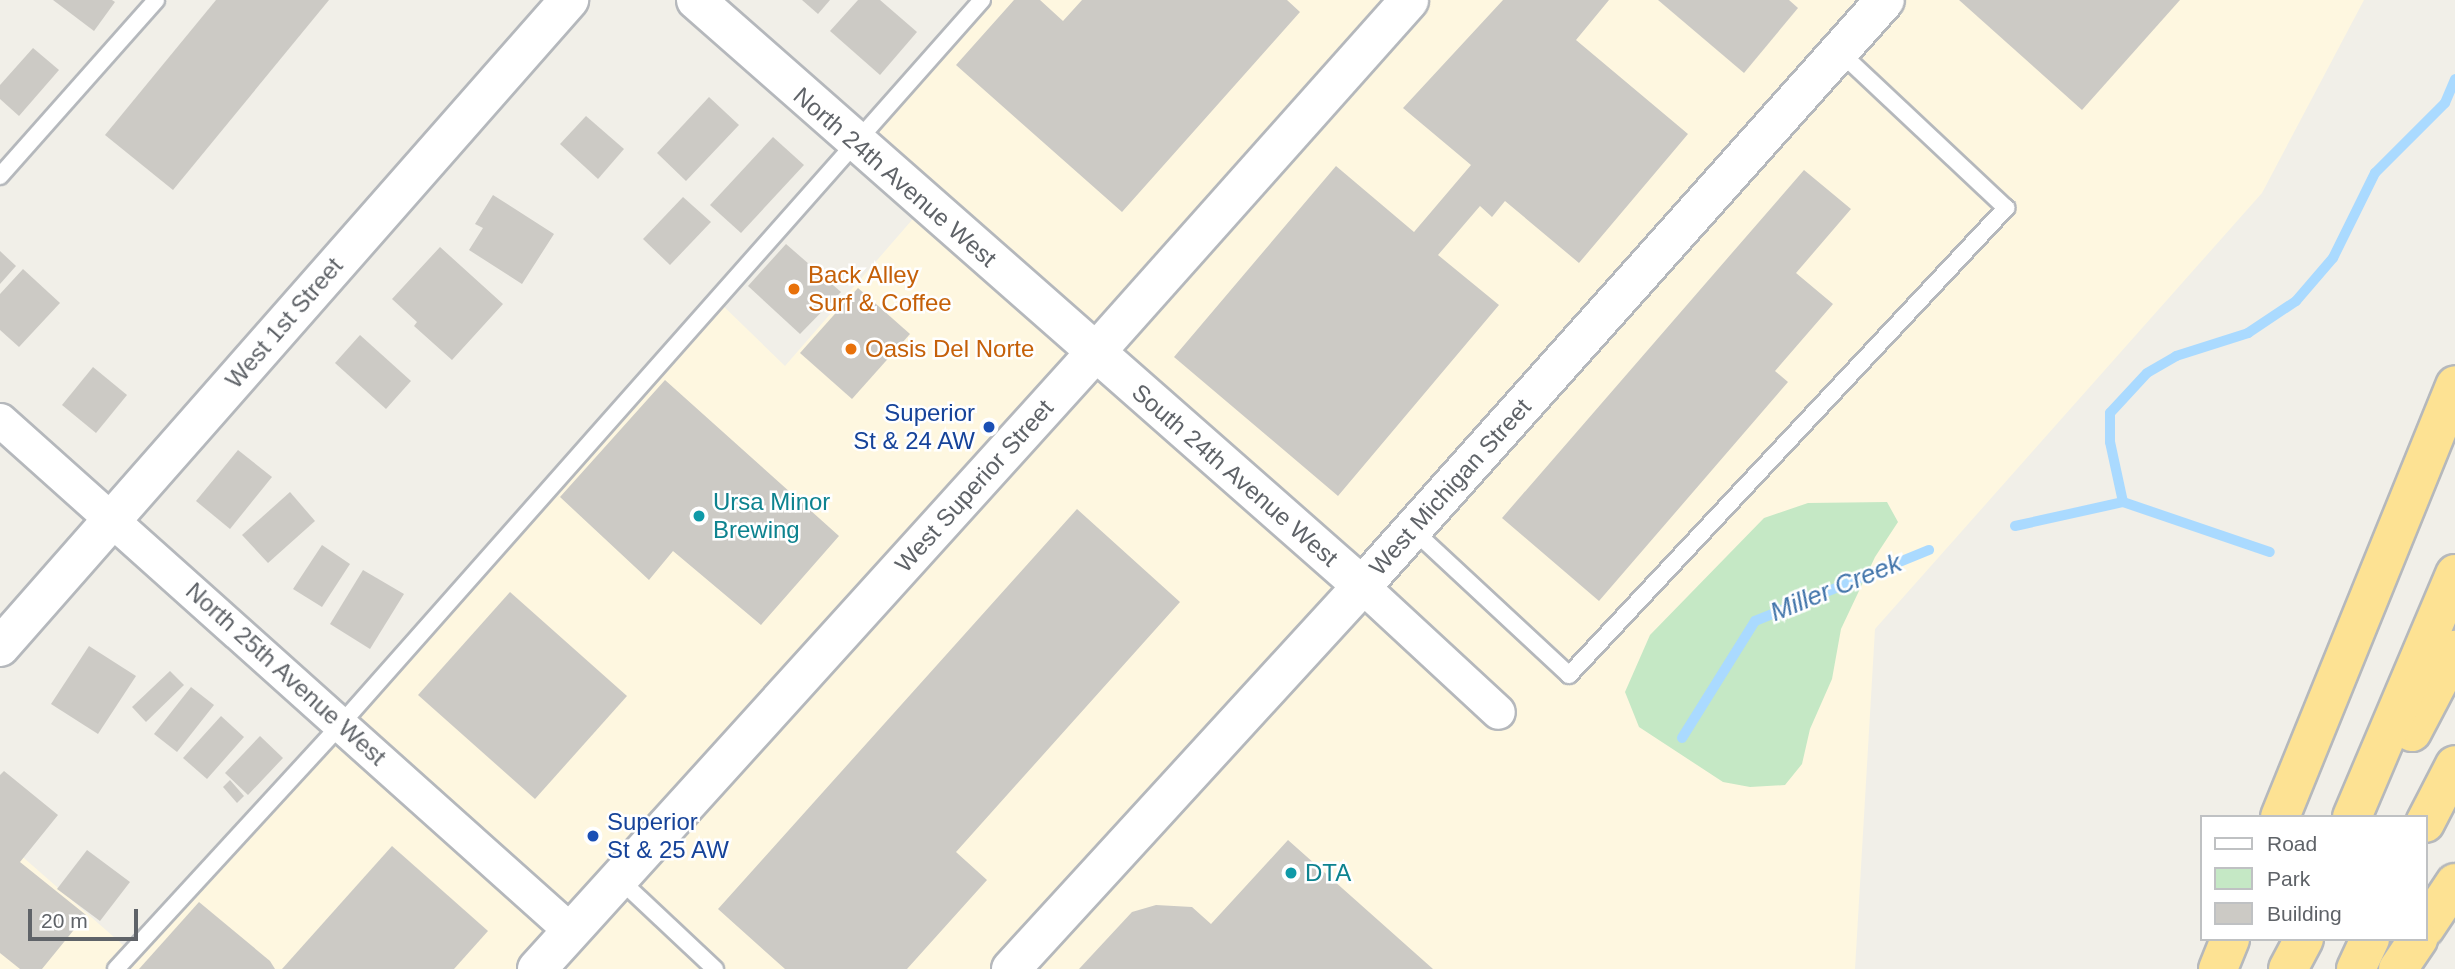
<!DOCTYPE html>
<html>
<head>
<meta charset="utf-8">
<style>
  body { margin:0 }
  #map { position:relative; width:2455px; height:969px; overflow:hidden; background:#f1efe8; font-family:Helvetica,sans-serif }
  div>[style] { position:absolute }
  .commercial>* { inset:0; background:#fef7e0 }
  .green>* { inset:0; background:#c5e8c5 }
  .stream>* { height:10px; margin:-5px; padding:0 5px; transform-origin:5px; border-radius:5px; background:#aadaff }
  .building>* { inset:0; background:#cccac5 }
  .roads { filter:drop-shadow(2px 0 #b5b8bc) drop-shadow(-2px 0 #b5b8bc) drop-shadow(0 2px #b5b8bc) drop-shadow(0 -2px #b5b8bc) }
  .service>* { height:16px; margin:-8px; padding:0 8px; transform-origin:8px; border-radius:8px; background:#fff }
  .minor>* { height:33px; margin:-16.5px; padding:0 16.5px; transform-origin:16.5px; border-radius:16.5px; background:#fff }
  .tertiary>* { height:38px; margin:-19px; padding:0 19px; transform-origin:19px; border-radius:19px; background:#fff }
  .motorway>* { height:38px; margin:-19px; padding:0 19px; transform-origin:19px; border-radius:19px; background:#fde293 }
  .dots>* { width:19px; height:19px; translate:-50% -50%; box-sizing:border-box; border:4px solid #fff; border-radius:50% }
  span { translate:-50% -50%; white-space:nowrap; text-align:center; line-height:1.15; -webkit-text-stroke:5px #fff; paint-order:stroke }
  .street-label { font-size:24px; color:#5f6368 }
  .food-label { font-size:24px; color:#c56008 }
  .left { translate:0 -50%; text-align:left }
  .transit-label { font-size:24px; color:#164399 }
  .right { translate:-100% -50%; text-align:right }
  .culture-label { font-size:24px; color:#0d838f }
  .water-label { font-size:26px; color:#4174aa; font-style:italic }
  .legend { position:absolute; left:2200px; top:815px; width:228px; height:126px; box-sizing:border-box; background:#fff; border:2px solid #bfc1c3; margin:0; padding:9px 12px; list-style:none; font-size:21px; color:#5f6368 }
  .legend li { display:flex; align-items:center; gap:14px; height:35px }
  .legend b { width:35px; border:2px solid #bfc1c3 }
  .scale { position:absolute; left:28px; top:909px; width:110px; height:32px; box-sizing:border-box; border:4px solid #5f6368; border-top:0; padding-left:9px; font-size:21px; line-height:24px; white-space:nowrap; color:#5f6368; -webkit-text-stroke:5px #fff; paint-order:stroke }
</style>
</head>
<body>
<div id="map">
  <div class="commercial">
    <div style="clip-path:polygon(982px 0,2364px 0,2262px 193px,1875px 629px,1855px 969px,0 969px,0 837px,131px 952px,716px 299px,785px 366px,925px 205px,855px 142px)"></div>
  </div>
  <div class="green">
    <div style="clip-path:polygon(1887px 502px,1898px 522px,1875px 557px,1841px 629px,1832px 679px,1810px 729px,1802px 764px,1785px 785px,1750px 787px,1723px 782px,1639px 727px,1625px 692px,1650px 635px,1764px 518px,1808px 503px)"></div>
  </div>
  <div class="stream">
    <div style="left:2123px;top:502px;width:61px;rotate:-102.2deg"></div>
    <div style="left:2110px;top:442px;width:29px;rotate:-90deg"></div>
    <div style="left:2110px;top:413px;width:54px;rotate:-47.2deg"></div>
    <div style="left:2147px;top:373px;width:34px;rotate:-30deg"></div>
    <div style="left:2176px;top:356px;width:76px;rotate:-17.7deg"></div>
    <div style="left:2248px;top:333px;width:58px;rotate:-33.7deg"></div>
    <div style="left:2296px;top:301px;width:57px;rotate:-49.3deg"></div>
    <div style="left:2333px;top:258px;width:95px;rotate:-63.7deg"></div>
    <div style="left:2375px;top:173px;width:99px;rotate:-45deg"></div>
    <div style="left:2445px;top:103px;width:26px;rotate:-67deg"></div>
    <div style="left:2015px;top:526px;width:111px;rotate:-12.5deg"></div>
    <div style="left:2123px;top:502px;width:155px;rotate:18.8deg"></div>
    <div style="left:1682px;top:738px;width:138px;rotate:-58deg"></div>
    <div style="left:1755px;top:621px;width:188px;rotate:-22.2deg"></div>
  </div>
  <div class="building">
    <div style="clip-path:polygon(53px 0,112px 0,115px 2px,94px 31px)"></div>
    <div style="clip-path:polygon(216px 0,329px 0,173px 190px,105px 135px)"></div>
    <div style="clip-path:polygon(802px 0,830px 0,818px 14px)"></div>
    <div style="clip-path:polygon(858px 0,880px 0,917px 32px,880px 75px,830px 31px)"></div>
    <div style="clip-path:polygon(1014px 0,1040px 0,1063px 21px,1082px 0,1287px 0,1300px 12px,1122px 212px,956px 65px)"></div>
    <div style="clip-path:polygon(1503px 0,1609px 0,1576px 40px,1688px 134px,1579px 263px,1505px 201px,1492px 217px,1480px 206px,1438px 255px,1499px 305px,1338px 496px,1174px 357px,1336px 166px,1414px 232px,1471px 165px,1403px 108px)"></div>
    <div style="clip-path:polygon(1658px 0,1789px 0,1798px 8px,1744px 73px)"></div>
    <div style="clip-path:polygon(1959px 0,2180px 0,2082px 110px)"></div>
    <div style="clip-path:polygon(33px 48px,59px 70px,19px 116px,0 99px,0 85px)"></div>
    <div style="clip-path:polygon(709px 97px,739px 125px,686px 181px,657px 153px)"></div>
    <div style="clip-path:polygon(586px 116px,624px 149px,598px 179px,560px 144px)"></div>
    <div style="clip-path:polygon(773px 137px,804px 165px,741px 233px,710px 205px)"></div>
    <div style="clip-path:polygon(1804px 170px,1851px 209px,1796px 273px,1833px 304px,1775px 371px,1788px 382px,1599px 601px,1502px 518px)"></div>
    <div style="clip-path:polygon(493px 195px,554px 234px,522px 284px,469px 250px,483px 228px,475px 224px)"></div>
    <div style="clip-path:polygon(683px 197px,711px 222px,670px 265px,643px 239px)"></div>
    <div style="clip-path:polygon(786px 244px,841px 292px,800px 334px,748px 286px)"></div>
    <div style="clip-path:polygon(440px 247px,503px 304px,452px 360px,414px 326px,417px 322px,392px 299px)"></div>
    <div style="clip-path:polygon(0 251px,16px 266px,0 284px)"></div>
    <div style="clip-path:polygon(23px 269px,60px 303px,19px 347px,0 330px,0 294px)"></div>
    <div style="clip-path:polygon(858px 288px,910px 334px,852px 399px,800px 353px)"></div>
    <div style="clip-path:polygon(360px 335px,411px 381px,386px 409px,335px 363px)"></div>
    <div style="clip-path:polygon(93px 367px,127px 395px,96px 433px,62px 405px)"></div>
    <div style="clip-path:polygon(665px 380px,839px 536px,761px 625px,673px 551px,649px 580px,560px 497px)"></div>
    <div style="clip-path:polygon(238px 450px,272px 477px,230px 529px,196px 501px)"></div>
    <div style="clip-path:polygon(290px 492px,315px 521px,268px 563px,242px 535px)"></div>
    <div style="clip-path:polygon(1077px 509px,1180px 602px,956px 852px,987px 880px,907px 969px,785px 969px,718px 909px)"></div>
    <div style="clip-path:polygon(322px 545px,350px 564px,322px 607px,293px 589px)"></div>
    <div style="clip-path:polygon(363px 570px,404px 594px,370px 649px,330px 624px)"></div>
    <div style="clip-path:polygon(510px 592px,627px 696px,535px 799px,418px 695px)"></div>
    <div style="clip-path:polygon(89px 646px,136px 676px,98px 734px,51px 704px)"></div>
    <div style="clip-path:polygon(170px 671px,184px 685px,146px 722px,132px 707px)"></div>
    <div style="clip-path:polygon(191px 687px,214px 705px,177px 752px,154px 734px)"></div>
    <div style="clip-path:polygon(221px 716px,244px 737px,207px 779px,183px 758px)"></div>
    <div style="clip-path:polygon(260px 736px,283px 758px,248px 795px,225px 773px)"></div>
    <div style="clip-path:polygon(4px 771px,58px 815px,20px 862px,86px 915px,42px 969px,20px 969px,0 953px,0 775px)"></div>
    <div style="clip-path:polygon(230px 780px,244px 796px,237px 803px,223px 787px)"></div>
    <div style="clip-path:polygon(1288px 840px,1433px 969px,1079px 969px,1132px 912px,1156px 905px,1192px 907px,1211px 924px)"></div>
    <div style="clip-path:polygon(392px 846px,488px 931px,454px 969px,282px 969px)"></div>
    <div style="clip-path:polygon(87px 850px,130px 882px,100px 921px,57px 889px)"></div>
    <div style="clip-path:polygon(199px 902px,270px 961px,275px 969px,139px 969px)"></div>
  </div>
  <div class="roads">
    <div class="service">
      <div style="left:0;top:176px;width:235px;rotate:-48.4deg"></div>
      <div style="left:1412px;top:529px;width:214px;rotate:42.9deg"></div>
      <div style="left:1569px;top:675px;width:640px;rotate:-46.9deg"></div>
      <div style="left:2006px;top:208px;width:229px;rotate:-136.8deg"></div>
      <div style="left:618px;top:878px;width:133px;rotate:43.2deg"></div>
      <div style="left:116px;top:969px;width:333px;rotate:-47.4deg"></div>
      <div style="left:341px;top:724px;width:967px;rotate:-48.48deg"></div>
    </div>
    <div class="minor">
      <div style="left:0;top:420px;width:766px;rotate:41.83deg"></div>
      <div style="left:1362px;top:586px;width:185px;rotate:42.8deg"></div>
    </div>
    <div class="tertiary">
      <div style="left:696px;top:0;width:887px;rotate:41.34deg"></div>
      <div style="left:0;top:647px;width:862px;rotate:-48.67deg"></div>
      <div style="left:537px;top:969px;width:831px;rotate:-47.83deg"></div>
      <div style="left:1095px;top:353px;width:472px;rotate:-48.3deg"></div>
      <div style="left:1011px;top:969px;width:520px;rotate:-47.5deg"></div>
      <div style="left:1362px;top:586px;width:785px;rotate:-48.25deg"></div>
    </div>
    <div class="motorway">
      <div style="left:2412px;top:732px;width:93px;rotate:-62.3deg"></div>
      <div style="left:2280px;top:817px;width:466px;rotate:-67.9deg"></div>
      <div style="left:2352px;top:817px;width:264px;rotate:-67deg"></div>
      <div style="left:2425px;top:823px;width:65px;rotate:-62.7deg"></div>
      <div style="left:2425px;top:928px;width:54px;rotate:-56.3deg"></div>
      <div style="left:2218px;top:969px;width:32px;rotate:-68deg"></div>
      <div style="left:2288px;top:969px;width:34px;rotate:-62deg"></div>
      <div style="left:2356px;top:969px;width:33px;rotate:-65deg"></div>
      <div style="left:2398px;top:969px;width:36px;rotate:-56deg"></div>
    </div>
  </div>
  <div class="dots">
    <div style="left:794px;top:289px;background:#e8710a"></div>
    <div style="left:851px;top:349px;background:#e8710a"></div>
    <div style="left:989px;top:427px;background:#1a4fb4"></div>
    <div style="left:699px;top:516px;background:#0f9aa8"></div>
    <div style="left:593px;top:836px;background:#1a4fb4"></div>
    <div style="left:1291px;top:873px;background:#0f9aa8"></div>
  </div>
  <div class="street-label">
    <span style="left:895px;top:177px;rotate:41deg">North 24th Avenue West</span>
    <span style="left:284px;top:323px;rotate:-49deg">West 1st Street</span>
    <span style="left:1235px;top:475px;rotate:41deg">South 24th Avenue West</span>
    <span style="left:974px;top:486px;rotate:-48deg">West Superior Street</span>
    <span style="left:1450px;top:487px;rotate:-48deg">West Michigan Street</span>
    <span style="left:286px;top:674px;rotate:42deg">North 25th Avenue West</span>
  </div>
  <div class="food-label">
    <span class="left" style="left:808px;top:289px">Back Alley<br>Surf &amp; Coffee</span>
    <span class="left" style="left:865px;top:349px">Oasis Del Norte</span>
  </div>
  <div class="transit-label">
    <span class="right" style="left:975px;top:427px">Superior<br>St &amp; 24 AW</span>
    <span class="left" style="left:607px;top:836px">Superior<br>St &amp; 25 AW</span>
  </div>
  <div class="culture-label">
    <span class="left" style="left:713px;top:516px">Ursa Minor<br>Brewing</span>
    <span class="left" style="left:1305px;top:873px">DTA</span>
  </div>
  <div class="water-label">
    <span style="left:1836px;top:588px;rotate:-22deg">Miller Creek</span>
  </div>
  <ul class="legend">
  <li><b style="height:9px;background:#fff"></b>Road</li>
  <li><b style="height:19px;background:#c5e8c5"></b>Park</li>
  <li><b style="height:19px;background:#cccac5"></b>Building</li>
  </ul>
  <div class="scale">20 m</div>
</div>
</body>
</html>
